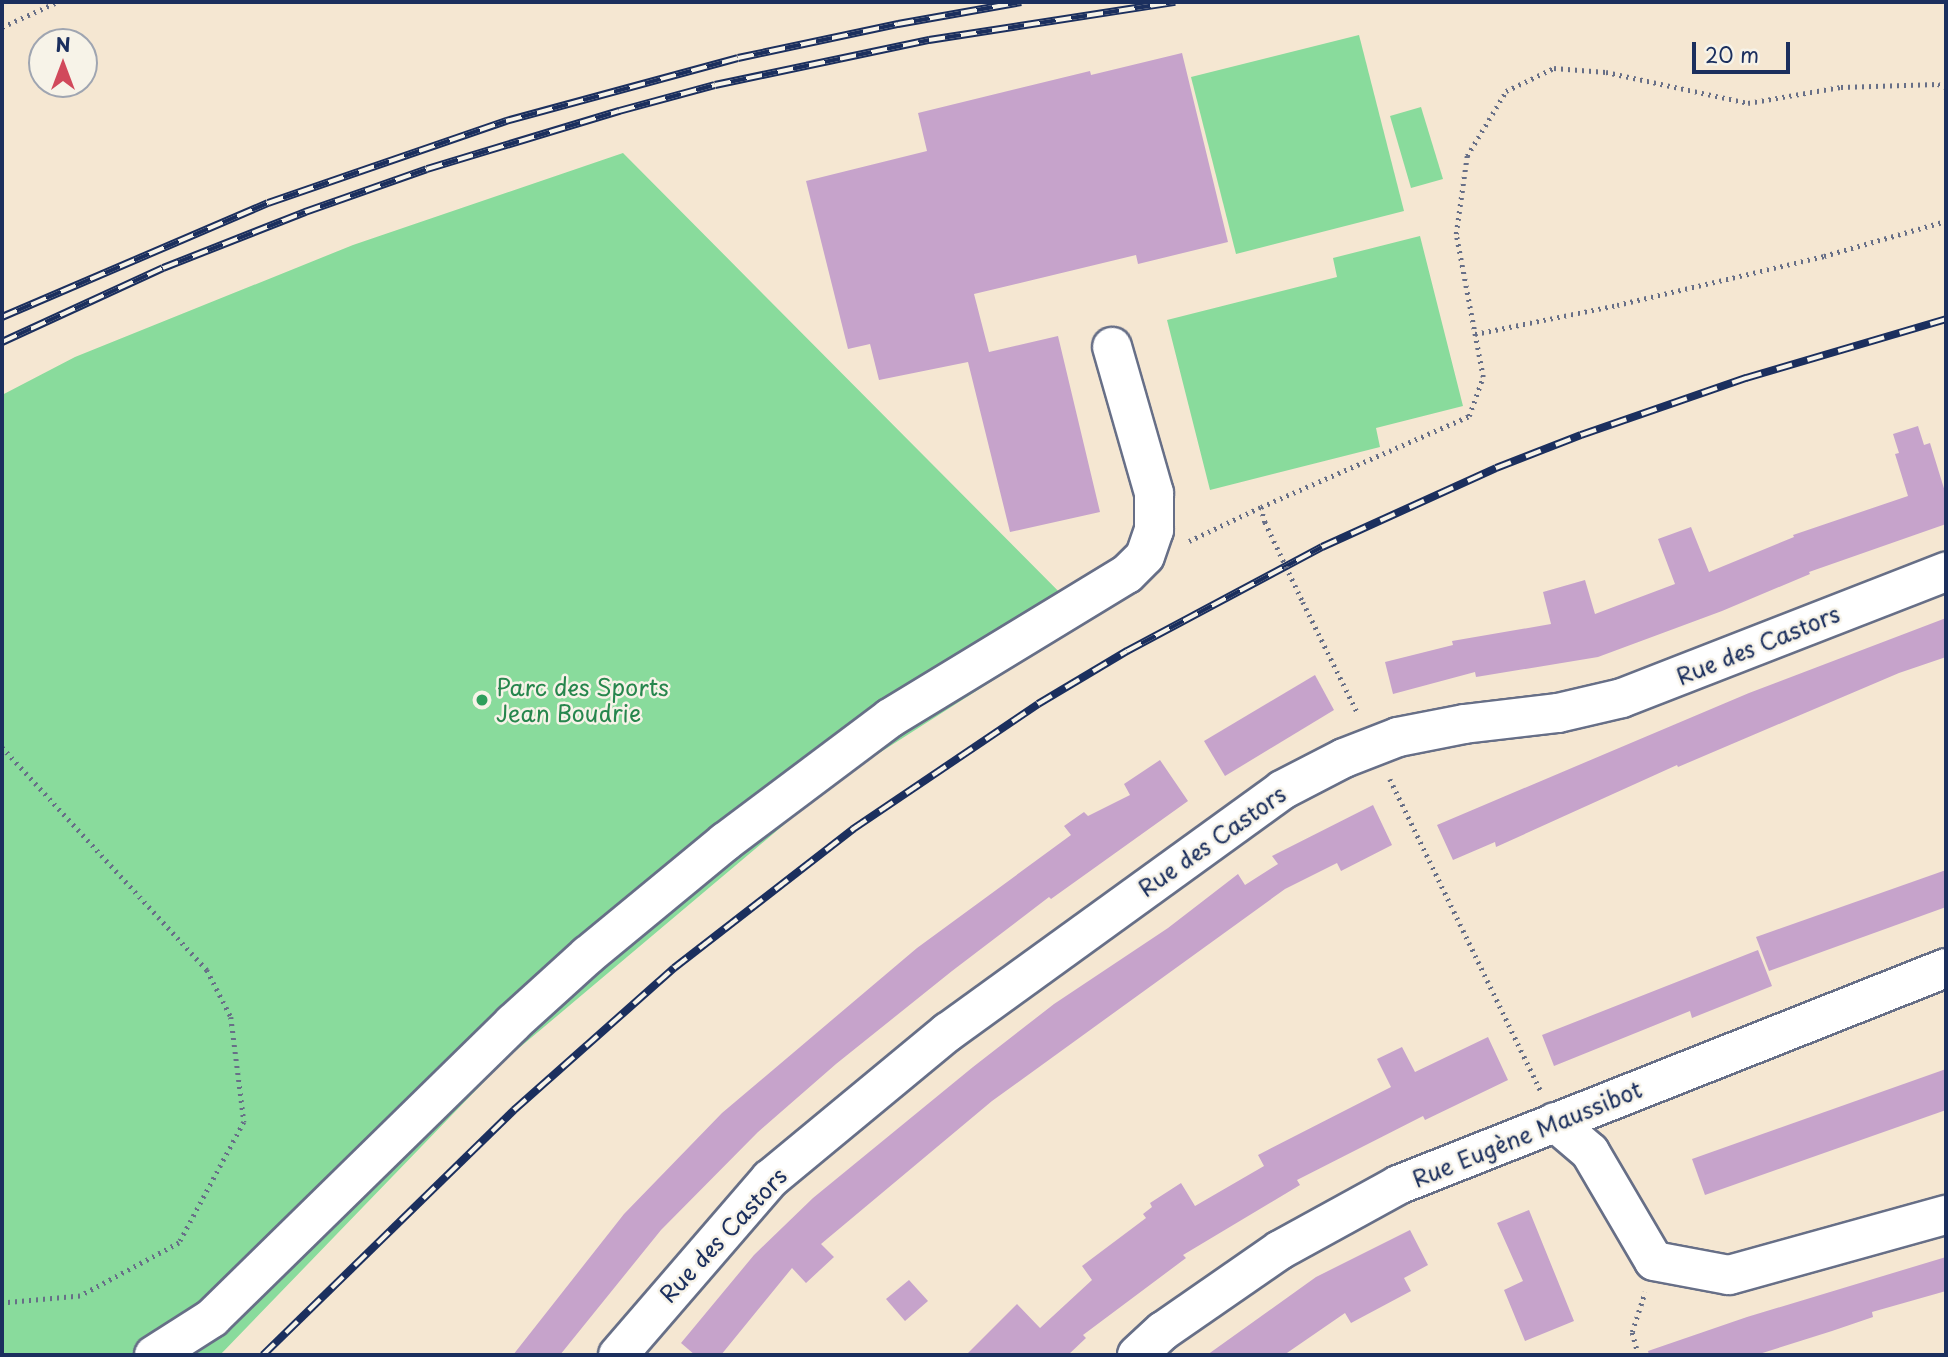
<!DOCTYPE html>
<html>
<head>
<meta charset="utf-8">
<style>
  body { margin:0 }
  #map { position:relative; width:1948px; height:1357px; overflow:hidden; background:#f5e7d2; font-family:"Playpen Sans",sans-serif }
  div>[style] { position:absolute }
  .green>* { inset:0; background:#89db9c }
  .building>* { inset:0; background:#c6a3cb }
  .path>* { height:4.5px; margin-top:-2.25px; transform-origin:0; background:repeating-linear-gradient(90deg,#676f87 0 2px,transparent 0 7px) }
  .roads { filter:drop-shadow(2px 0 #676f87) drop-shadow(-2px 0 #676f87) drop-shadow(0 2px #676f87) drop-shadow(0 -2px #676f87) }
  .minor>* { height:38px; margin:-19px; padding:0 19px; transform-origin:19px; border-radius:19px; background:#fff }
  .rail>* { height:8px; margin-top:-4px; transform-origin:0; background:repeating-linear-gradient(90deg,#f7f3e8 0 16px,#1b2f5e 0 32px); box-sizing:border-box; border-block:2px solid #1b2f5e }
  .path-bridge>* { height:4.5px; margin-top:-2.25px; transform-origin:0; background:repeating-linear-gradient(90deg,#676f87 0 2px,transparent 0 7px) }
  .dots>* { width:19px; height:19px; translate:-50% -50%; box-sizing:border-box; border:4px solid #f7f3e8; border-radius:50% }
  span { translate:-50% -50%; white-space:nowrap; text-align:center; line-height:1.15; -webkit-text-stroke:5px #f7f3e8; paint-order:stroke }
  .street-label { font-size:23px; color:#1b2f5e }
  .leisure-label { font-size:23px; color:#27864d }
  .left { translate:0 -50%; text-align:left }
  .frame { position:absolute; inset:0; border:4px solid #1b2f5e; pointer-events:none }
  .north { position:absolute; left:28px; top:28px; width:70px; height:70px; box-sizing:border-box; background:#f7f3e8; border:2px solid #9fa5b1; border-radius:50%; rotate:0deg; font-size:19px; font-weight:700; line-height:28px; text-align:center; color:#1b2f5e }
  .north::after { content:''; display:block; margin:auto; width:24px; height:32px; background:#d1495b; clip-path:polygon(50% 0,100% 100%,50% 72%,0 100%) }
  .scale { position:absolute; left:1692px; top:42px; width:98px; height:32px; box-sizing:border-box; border:4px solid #1b2f5e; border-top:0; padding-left:9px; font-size:21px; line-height:24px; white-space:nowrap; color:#1b2f5e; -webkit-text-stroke:5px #f7f3e8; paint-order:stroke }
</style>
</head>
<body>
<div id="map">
  <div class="green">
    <div style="clip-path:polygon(1359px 35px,1404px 211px,1236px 254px,1191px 77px)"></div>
    <div style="clip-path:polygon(1421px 107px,1443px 179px,1411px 188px,1390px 116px)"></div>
    <div style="clip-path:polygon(623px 153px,1087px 620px,837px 780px,506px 1059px,220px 1355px,2px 1355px,2px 395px,75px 357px,353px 245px)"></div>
    <div style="clip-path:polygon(1420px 236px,1463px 406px,1376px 428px,1380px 447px,1210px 490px,1167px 320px,1337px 277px,1333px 258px)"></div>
  </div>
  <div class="building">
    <div style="clip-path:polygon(1182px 53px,1228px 242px,1138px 264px,1136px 255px,974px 294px,989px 352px,1058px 336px,1100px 512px,1010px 532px,968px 362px,879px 380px,870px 344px,848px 349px,806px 181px,927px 151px,918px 113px,1090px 71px,1091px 75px)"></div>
    <div style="clip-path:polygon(1918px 426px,1924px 445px,1930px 443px,1946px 495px,1946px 524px,1809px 572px,1810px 574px,1722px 611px,1598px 657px,1476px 677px,1475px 672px,1393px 694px,1385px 662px,1453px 645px,1452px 641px,1551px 624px,1543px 592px,1585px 580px,1595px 614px,1675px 584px,1658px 539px,1691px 527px,1709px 572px,1794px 537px,1793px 535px,1908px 496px,1895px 454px,1899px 453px,1893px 434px)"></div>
    <div style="clip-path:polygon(1946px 618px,1946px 657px,1899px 673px,1678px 767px,1677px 765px,1496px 847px,1495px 842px,1453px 860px,1437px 825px,1749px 693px)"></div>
    <div style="clip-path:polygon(1315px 675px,1334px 710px,1225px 776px,1204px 741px)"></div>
    <div style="clip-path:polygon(1160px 760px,1188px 801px,1051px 899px,1049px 897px,952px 971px,836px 1064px,758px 1132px,661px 1230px,560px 1355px,513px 1355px,624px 1214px,722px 1113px,917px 948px,1071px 835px,1064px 826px,1084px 812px,1088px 816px,1130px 795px,1124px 784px)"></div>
    <div style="clip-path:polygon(1373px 805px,1392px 845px,1341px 871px,1337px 863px,1285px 889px,992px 1101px,821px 1244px,834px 1257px,806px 1283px,792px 1268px,721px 1355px,695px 1355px,681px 1343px,754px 1255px,813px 1198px,973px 1067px,1054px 1004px,1168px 928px,1238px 874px,1245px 885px,1278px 864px,1272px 856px)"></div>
    <div style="clip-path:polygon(1946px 870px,1946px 907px,1769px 971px,1756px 937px)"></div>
    <div style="clip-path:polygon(1758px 950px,1772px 986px,1692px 1018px,1690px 1011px,1554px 1066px,1542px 1035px)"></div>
    <div style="clip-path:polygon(1488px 1037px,1508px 1080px,1425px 1120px,1423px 1116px,1297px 1180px,1300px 1185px,1183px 1255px,1186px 1258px,1083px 1335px,1086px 1338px,1068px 1355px,966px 1355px,1017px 1304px,1040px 1328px,1092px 1280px,1082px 1266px,1146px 1218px,1143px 1214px,1152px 1207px,1150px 1203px,1181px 1183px,1195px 1206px,1264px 1166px,1258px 1155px,1391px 1087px,1377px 1059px,1402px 1047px,1415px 1072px)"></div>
    <div style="clip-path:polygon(1946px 1069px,1946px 1110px,1705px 1195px,1692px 1159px)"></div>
    <div style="clip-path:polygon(1529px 1210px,1574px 1321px,1525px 1341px,1504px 1290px,1523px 1281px,1497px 1223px)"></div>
    <div style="clip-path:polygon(1410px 1230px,1428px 1265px,1404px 1278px,1411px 1291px,1351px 1323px,1345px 1313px,1284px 1355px,1207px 1355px,1316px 1277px)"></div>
    <div style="clip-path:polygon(1946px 1257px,1946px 1291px,1872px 1312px,1873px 1317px,1832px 1331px,1756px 1355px,1649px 1355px,1648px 1351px,1747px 1317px)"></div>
    <div style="clip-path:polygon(909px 1280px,928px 1301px,905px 1321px,886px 1299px)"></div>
  </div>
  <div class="path">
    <div style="left:2px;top:27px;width:60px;rotate:-24.4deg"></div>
    <div style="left:1475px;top:334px;width:145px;rotate:-11.5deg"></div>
    <div style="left:1617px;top:305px;width:213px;rotate:-13.3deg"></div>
    <div style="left:1824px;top:256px;width:127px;rotate:-16deg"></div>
    <div style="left:1261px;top:507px;width:227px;rotate:-23.6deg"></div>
    <div style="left:1469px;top:416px;width:41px;rotate:-70.3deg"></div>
    <div style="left:1483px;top:377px;width:146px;rotate:-100.7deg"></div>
    <div style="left:1456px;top:234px;width:79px;rotate:-82deg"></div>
    <div style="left:1467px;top:156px;width:76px;rotate:-59deg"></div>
    <div style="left:1506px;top:91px;width:53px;rotate:-25.6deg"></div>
    <div style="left:1554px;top:68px;width:52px;rotate:4.4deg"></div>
    <div style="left:1606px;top:72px;width:145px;rotate:12.3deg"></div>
    <div style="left:1748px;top:103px;width:94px;rotate:-9.8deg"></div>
    <div style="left:1841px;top:87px;width:97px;rotate:-1.8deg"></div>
    <div style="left:1938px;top:84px;width:9px;rotate:21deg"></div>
    <div style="left:1189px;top:541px;width:80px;rotate:-25.3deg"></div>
    <div style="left:1261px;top:507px;width:16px;rotate:75deg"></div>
    <div style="left:1303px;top:602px;width:125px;rotate:63.8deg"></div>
    <div style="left:2px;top:747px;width:303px;rotate:47.4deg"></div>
    <div style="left:207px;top:970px;width:53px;rotate:62.9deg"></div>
    <div style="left:231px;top:1017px;width:106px;rotate:82.9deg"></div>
    <div style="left:244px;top:1122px;width:137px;rotate:118.2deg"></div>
    <div style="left:179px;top:1243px;width:112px;rotate:151.8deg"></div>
    <div style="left:80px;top:1296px;width:78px;rotate:174.9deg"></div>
    <div style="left:1390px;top:779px;width:348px;rotate:64.2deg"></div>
    <div style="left:1638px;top:1355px;width:24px;rotate:-105deg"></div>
    <div style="left:1632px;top:1332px;width:42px;rotate:-72deg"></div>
  </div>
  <div class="roads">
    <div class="minor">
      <div style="left:1555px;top:1122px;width:46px;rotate:40.6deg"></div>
      <div style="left:1590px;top:1152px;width:126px;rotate:59.6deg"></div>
      <div style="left:1654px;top:1261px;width:76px;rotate:10.6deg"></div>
      <div style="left:1729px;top:1275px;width:225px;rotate:-15.5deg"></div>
      <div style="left:154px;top:1355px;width:69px;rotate:-32.5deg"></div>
      <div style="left:212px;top:1318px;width:421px;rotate:-44.4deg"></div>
      <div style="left:513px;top:1023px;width:101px;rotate:-42.2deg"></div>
      <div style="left:588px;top:955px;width:178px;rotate:-39.5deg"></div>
      <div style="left:725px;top:842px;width:206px;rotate:-36.9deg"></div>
      <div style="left:890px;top:718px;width:277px;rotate:-31.3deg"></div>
      <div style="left:1127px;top:574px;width:25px;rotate:-45deg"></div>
      <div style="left:1145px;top:556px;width:28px;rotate:-71deg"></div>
      <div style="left:1154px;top:530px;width:37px;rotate:-90deg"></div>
      <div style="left:1154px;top:493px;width:152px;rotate:-106deg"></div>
      <div style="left:618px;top:1355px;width:233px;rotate:-49.2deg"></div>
      <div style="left:770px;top:1179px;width:231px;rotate:-39.6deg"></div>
      <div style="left:948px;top:1032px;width:412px;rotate:-35.9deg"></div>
      <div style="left:1282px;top:790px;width:70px;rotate:-27.3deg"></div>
      <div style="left:1344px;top:758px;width:58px;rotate:-21.3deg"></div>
      <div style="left:1398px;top:737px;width:67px;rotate:-11.1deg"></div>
      <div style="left:1464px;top:724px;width:95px;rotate:-6.7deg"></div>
      <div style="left:1558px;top:713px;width:66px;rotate:-13.2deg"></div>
      <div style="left:1622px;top:698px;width:348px;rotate:-21.3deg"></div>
      <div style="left:1137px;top:1355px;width:35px;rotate:-43deg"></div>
      <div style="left:1163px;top:1331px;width:142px;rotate:-34.7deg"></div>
      <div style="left:1280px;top:1250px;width:135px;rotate:-28.8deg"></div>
      <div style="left:1398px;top:1185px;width:589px;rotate:-21.6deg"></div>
    </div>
  </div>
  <div class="rail">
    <div style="left:2px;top:317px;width:289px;rotate:-23.2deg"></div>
    <div style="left:268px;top:203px;width:252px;rotate:-19deg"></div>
    <div style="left:506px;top:121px;width:240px;rotate:-15.2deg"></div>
    <div style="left:738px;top:58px;width:164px;rotate:-12deg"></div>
    <div style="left:898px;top:24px;width:125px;rotate:-10.1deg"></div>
    <div style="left:2px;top:342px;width:177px;rotate:-24.7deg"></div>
    <div style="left:163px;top:268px;width:153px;rotate:-21.5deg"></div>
    <div style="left:305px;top:212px;width:129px;rotate:-19.4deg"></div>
    <div style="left:427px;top:169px;width:201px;rotate:-16.8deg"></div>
    <div style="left:619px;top:111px;width:99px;rotate:-15.2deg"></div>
    <div style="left:715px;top:85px;width:219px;rotate:-11.9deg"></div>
    <div style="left:929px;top:40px;width:249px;rotate:-8.8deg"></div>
    <div style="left:263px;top:1355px;width:351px;rotate:-44.3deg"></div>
    <div style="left:514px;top:1110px;width:214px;rotate:-41.6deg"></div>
    <div style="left:674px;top:968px;width:227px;rotate:-37.8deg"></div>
    <div style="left:853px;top:829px;width:223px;rotate:-34deg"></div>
    <div style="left:1038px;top:704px;width:104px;rotate:-30.8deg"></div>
    <div style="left:1127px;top:651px;width:221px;rotate:-28.1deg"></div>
    <div style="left:1322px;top:547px;width:191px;rotate:-24.4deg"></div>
    <div style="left:1496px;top:468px;width:91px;rotate:-21.2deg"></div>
    <div style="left:1581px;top:435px;width:175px;rotate:-19.1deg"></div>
    <div style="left:1746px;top:378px;width:209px;rotate:-16.4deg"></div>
  </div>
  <div class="path-bridge">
    <div style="left:1265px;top:522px;width:89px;rotate:64.6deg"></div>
  </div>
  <div class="dots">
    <div style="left:482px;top:700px;background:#2e9e5b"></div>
  </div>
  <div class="street-label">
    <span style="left:1758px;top:645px;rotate:-22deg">Rue des Castors</span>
    <span style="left:1212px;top:841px;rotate:-35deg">Rue des Castors</span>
    <span style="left:1527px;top:1134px;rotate:-22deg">Rue Eugène Maussibot</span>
    <span style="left:723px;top:1235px;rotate:-47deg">Rue des Castors</span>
  </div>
  <div class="leisure-label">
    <span class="left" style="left:496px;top:700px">Parc des Sports<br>Jean Boudrie</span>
  </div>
  <div class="frame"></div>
  <div class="north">N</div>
  <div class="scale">20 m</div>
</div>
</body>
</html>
